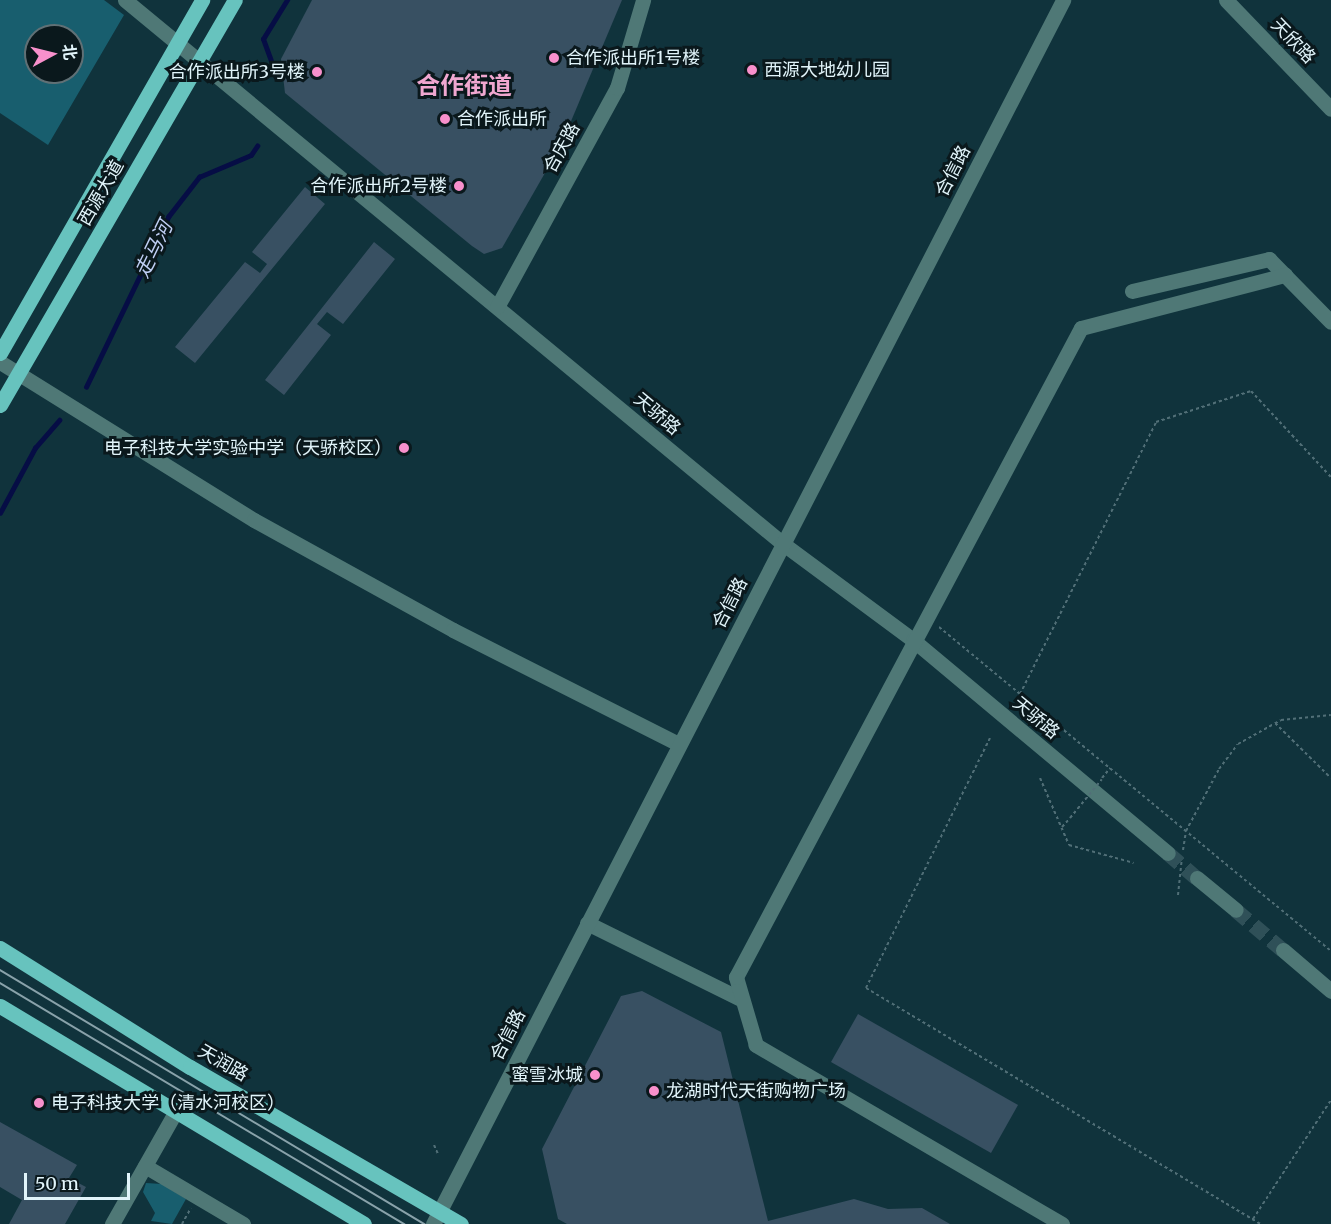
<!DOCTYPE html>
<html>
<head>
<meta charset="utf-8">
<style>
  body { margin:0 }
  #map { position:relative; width:1331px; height:1224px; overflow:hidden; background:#10333c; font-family:Merriweather,"Noto Sans SC",serif }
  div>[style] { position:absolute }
  .green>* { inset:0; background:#185e6e }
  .stream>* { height:4.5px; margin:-2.25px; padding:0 2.25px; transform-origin:2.25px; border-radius:2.25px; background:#060d45 }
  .building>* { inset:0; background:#385062 }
  .minor-tunnel>* { height:15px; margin-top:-7.5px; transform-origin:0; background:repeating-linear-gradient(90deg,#2f5058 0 15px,transparent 0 23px) }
  .path>* { height:2px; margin-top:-1px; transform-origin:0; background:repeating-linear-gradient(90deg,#516f77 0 3px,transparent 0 6px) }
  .minor>* { height:15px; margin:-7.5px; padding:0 7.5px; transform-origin:7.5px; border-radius:7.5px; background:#4f7876 }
  .major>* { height:15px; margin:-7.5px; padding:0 7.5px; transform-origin:7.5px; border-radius:7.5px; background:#67c3be }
  .tram>* { height:1.5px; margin:-0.75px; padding:0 0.75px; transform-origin:0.75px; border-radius:0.75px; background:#89a2aa }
  .path-bridge>* { height:2px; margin-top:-1px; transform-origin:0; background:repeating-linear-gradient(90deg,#516f77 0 3px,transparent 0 6px) }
  .dots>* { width:16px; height:16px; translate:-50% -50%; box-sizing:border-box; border:3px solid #0a181c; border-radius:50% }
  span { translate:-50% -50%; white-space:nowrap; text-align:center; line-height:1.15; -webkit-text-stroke:6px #0a181c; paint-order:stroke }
  .street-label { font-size:18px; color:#e1f4fa }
  .poi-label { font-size:18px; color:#e1f4fa }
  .left { translate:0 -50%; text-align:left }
  .right { translate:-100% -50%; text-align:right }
  .water-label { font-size:20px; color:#c0cff4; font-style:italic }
  .district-label { font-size:24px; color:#f0a7d0; font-weight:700 }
  .north { position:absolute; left:24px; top:24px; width:60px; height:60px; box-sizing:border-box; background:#0a181c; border:2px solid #607075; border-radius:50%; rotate:83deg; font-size:16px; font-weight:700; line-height:24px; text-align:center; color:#e1f4fa }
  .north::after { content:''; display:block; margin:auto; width:21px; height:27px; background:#f890cc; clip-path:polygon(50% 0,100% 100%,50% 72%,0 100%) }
  .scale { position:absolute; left:24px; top:1173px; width:106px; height:27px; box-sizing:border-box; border:3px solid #e1f4fa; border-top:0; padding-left:8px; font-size:18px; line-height:21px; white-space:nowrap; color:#e1f4fa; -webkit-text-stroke:4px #0a181c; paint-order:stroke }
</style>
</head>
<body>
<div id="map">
  <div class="green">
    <div style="clip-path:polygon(evenodd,0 0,104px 0,124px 15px,48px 145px,0 113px,0 0,36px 36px,72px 36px,72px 72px,36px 72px,36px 36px)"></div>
    <div style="clip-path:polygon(146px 1183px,162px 1184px,186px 1199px,172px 1224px,151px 1221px,155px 1213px,143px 1192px)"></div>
  </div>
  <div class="stream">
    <div style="left:271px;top:61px;width:23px;rotate:-110deg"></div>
    <div style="left:263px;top:39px;width:46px;rotate:-58.4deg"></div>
    <div style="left:86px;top:387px;width:189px;rotate:-64.2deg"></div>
    <div style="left:168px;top:217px;width:51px;rotate:-52.2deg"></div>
    <div style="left:199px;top:177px;width:56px;rotate:-22.9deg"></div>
    <div style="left:251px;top:155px;width:11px;rotate:-56deg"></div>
    <div style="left:0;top:513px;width:74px;rotate:-61.7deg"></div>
    <div style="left:35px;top:448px;width:37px;rotate:-49deg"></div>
  </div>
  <div class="building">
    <div style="clip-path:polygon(312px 0,622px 0,561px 145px,502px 248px,484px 254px,472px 246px,285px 93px,281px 59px)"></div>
    <div style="clip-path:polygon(305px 187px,325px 204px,195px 363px,175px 347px,245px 262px,260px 273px,267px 264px,252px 252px)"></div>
    <div style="clip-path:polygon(374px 242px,395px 259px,343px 324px,327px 312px,317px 324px,331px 335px,284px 395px,265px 380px)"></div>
    <div style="clip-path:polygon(642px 991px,721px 1032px,768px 1221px,854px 1199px,888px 1209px,922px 1208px,950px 1224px,567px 1224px,558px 1219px,542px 1149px,621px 996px)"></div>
    <div style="clip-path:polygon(858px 1014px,1018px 1105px,991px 1153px,831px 1062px)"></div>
    <div style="clip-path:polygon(0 1122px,77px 1165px,69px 1178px,86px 1187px,65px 1224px,9px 1224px,22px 1200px,0 1187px)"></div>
  </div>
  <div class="minor-tunnel">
    <div style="left:1168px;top:853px;width:38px;rotate:41deg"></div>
    <div style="left:1236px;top:910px;width:62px;rotate:40.4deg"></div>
  </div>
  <div class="path">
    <div style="left:939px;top:627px;width:509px;rotate:39.57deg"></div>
    <div style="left:1020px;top:694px;width:304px;rotate:-63.4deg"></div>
    <div style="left:1156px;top:422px;width:100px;rotate:-18.1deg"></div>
    <div style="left:1251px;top:391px;width:117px;rotate:47.1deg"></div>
    <div style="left:1275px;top:723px;width:78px;rotate:44.5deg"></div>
    <div style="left:990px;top:738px;width:279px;rotate:116.4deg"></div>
    <div style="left:866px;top:988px;width:460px;rotate:30.9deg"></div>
    <div style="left:1040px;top:778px;width:73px;rotate:66.6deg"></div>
    <div style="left:1069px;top:845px;width:67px;rotate:15.5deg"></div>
    <div style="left:1102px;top:778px;width:13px;rotate:-51deg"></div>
    <div style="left:1062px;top:827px;width:12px;rotate:-48deg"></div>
    <div style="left:1183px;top:850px;width:19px;rotate:-81deg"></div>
    <div style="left:1186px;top:831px;width:70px;rotate:-62deg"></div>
    <div style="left:1219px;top:769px;width:31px;rotate:-53deg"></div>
    <div style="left:1238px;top:744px;width:49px;rotate:-29.2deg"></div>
    <div style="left:1281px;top:720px;width:50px;rotate:-5.7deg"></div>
    <div style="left:1178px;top:895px;width:36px;rotate:-84deg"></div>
    <div style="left:434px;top:1145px;width:10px;rotate:66deg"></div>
    <div style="left:1253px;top:1219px;width:142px;rotate:-56.8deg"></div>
    <div style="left:182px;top:1224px;width:18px;rotate:-61deg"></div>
  </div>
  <div class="minor">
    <div style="left:125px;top:0;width:852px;rotate:39.57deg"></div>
    <div style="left:782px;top:543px;width:163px;rotate:36.5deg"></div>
    <div style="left:913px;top:640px;width:332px;rotate:39.9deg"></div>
    <div style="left:1226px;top:0;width:151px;rotate:46.1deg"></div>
    <div style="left:1132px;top:291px;width:141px;rotate:-13.1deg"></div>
    <div style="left:1269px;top:259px;width:88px;rotate:45.5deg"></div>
    <div style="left:497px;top:307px;width:250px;rotate:-61.3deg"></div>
    <div style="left:617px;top:88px;width:92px;rotate:-73.5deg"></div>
    <div style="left:0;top:362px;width:299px;rotate:31.9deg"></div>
    <div style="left:254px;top:520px;width:227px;rotate:28.9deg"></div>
    <div style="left:453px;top:630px;width:253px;rotate:26.8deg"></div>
    <div style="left:1197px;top:878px;width:50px;rotate:39.4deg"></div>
    <div style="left:587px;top:923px;width:172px;rotate:26.3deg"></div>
    <div style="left:1283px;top:950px;width:63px;rotate:40.5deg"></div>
    <div style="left:145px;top:1166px;width:114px;rotate:30.6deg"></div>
    <div style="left:112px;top:1224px;width:130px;rotate:-60.5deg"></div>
    <div style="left:433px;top:1224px;width:1377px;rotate:-62.76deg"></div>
    <div style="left:1062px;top:1224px;width:355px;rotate:-149.7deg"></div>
    <div style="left:756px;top:1045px;width:71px;rotate:-106.4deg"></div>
    <div style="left:736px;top:977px;width:735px;rotate:-62.01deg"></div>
    <div style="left:1081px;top:328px;width:211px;rotate:-14.6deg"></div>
  </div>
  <div class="major">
    <div style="left:0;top:353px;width:407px;rotate:-60.2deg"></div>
    <div style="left:0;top:405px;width:468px;rotate:-59.9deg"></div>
    <div style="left:0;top:948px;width:224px;rotate:32.1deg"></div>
    <div style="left:190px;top:1067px;width:313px;rotate:30.1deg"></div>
    <div style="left:0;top:1006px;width:424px;rotate:30.9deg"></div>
  </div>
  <div class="tram">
    <div style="left:0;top:970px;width:495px;rotate:30.9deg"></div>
    <div style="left:0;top:983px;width:471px;rotate:30.8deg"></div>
  </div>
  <div class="path-bridge">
    <div style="left:1070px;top:818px;width:50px;rotate:-50.6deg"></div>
  </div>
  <div class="dots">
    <div style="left:554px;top:58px;background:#f890cc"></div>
    <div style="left:752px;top:70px;background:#f890cc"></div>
    <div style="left:317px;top:72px;background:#f890cc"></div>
    <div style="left:445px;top:119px;background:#f890cc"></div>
    <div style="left:459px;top:186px;background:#f890cc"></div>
    <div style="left:404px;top:448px;background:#f890cc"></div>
    <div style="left:595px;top:1075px;background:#f890cc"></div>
    <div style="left:654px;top:1091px;background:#f890cc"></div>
    <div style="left:39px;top:1103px;background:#f890cc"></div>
  </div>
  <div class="street-label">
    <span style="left:1293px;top:41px;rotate:46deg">天欣路</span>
    <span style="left:562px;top:148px;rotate:-61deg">合庆路</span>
    <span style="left:953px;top:171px;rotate:-63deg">合信路</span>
    <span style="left:101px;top:193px;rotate:-60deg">西源大道</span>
    <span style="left:657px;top:414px;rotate:40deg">天骄路</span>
    <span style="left:730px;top:603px;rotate:-63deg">合信路</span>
    <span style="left:1036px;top:718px;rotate:40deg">天骄路</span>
    <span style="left:508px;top:1035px;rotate:-63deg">合信路</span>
    <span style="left:223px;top:1063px;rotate:30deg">天润路</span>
  </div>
  <div class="poi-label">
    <span class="left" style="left:566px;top:58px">合作派出所1号楼</span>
    <span class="left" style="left:764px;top:70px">西源大地幼儿园</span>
    <span class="right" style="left:305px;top:72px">合作派出所3号楼</span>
    <span class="left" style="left:457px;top:119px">合作派出所</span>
    <span class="right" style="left:447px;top:186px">合作派出所2号楼</span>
    <span class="right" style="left:392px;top:448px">电子科技大学实验中学（天骄校区）</span>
    <span class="right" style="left:583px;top:1075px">蜜雪冰城</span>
    <span class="left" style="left:666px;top:1091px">龙湖时代天街购物广场</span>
    <span class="left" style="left:51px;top:1103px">电子科技大学（清水河校区）</span>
  </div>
  <div class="water-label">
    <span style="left:153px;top:249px;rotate:-64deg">走马河</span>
  </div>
  <div class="district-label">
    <span style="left:464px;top:86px">合作街道</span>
  </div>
  <div class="north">北</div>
  <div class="scale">50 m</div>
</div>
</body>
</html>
